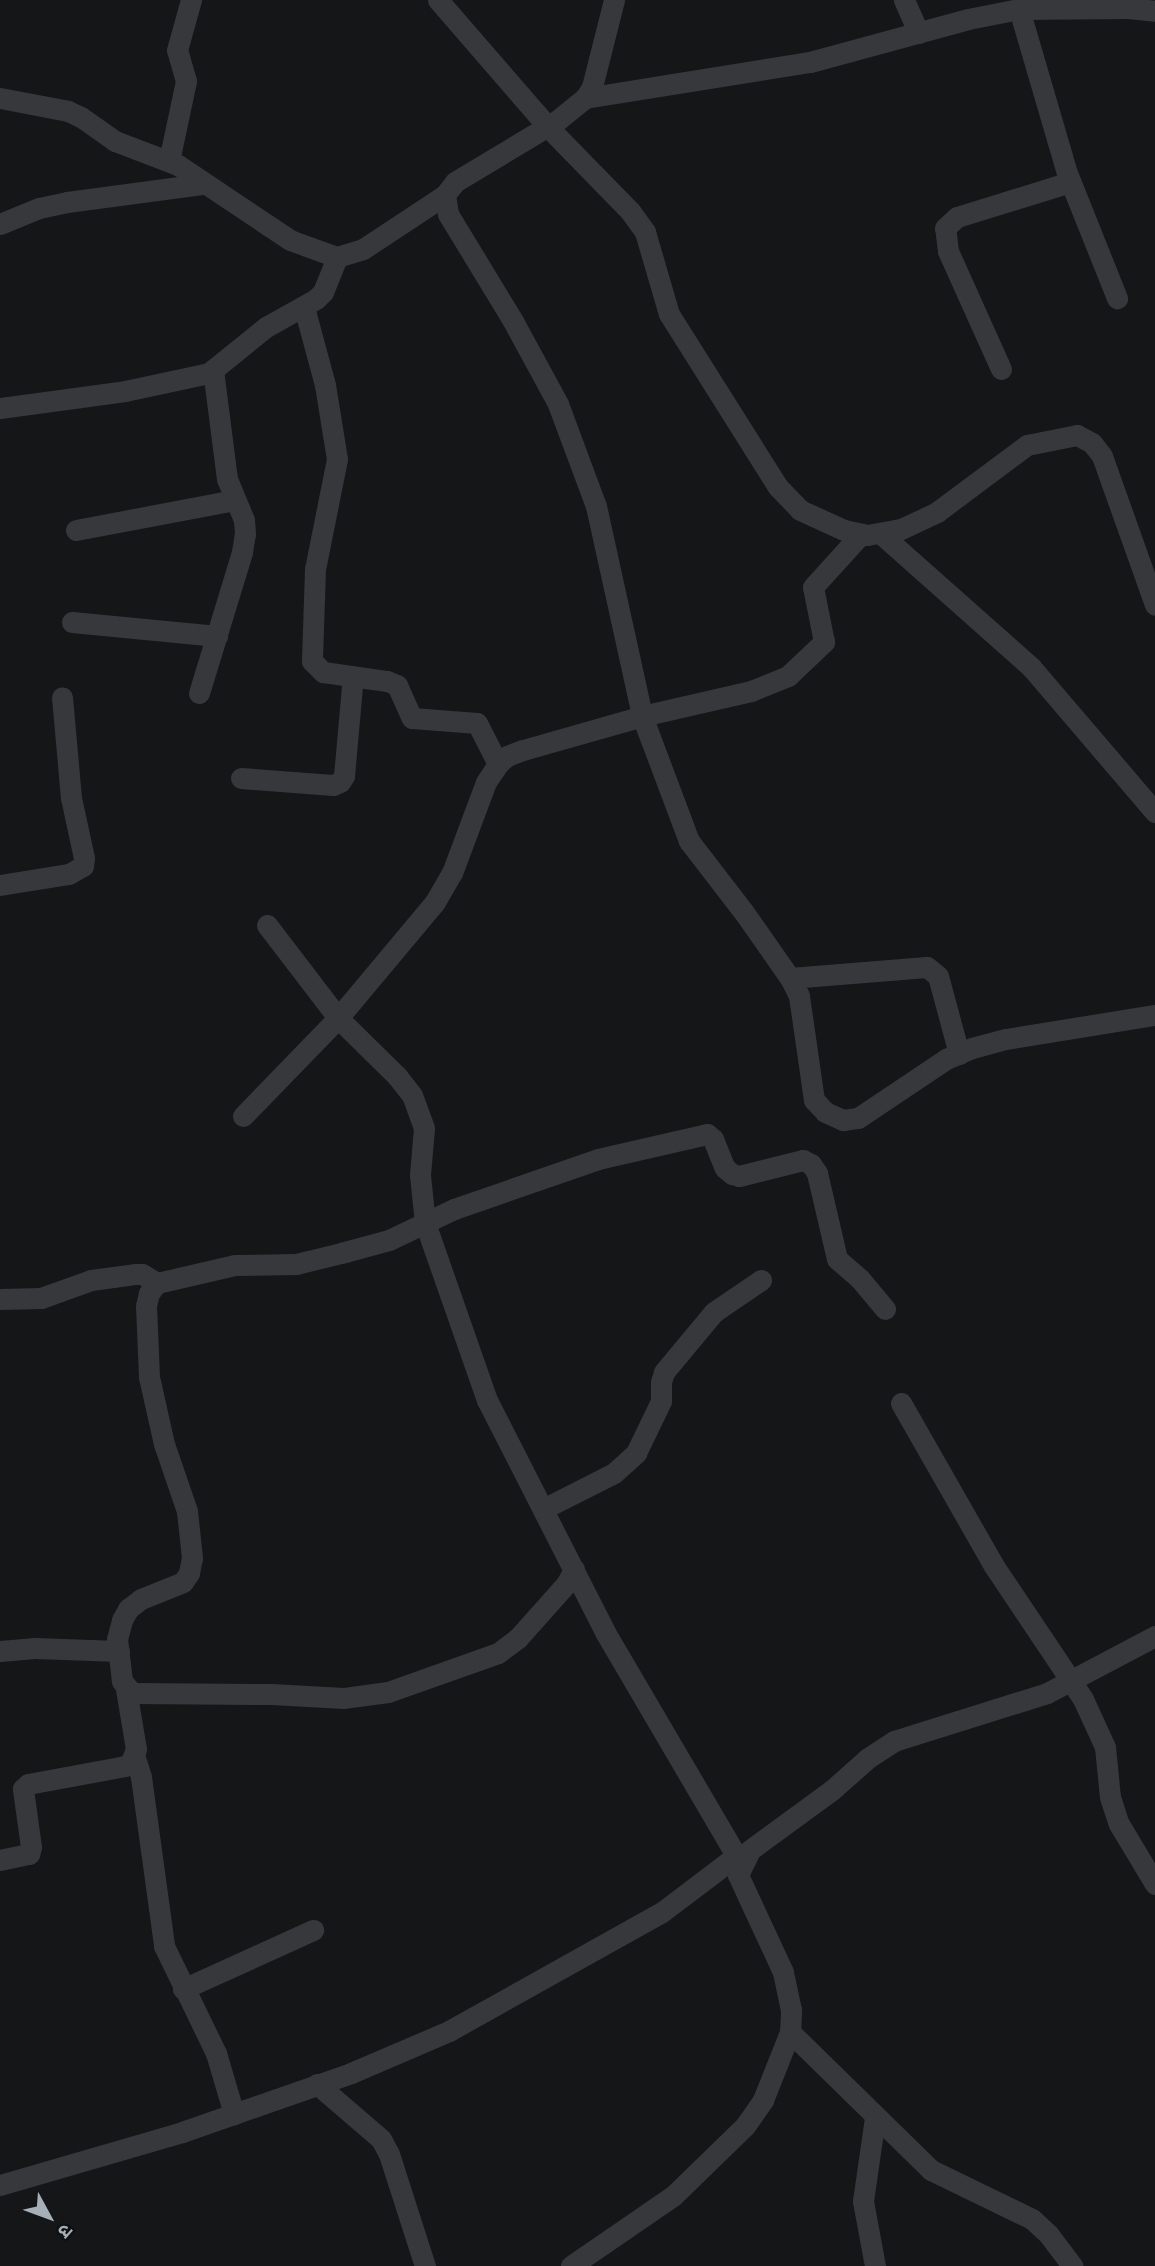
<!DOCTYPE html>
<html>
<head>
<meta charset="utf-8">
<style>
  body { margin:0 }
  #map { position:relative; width:1155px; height:2266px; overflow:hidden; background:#151617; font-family:"DM Sans","Noto Sans Devanagari",sans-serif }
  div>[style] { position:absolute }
  .minor>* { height:21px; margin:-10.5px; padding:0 10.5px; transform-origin:10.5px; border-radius:10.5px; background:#36383c }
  span { translate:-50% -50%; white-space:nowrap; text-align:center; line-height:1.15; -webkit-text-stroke:6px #101112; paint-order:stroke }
  .north { position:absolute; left:14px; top:2182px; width:70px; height:70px; -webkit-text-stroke:5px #101112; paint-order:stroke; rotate:131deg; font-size:19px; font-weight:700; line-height:28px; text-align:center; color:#a6b0b8 }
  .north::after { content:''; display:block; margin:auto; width:24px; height:32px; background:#a6b0b8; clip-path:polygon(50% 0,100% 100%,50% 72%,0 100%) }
</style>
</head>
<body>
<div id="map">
  <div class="minor">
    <div style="left:438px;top:0;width:167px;rotate:49.1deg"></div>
    <div style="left:547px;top:126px;width:119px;rotate:45.7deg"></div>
    <div style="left:630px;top:211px;width:26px;rotate:54deg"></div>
    <div style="left:645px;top:232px;width:85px;rotate:73.7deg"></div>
    <div style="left:669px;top:314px;width:204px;rotate:57.8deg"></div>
    <div style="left:778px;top:487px;width:32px;rotate:46deg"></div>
    <div style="left:800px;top:510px;width:48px;rotate:24.4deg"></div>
    <div style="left:844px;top:530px;width:24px;rotate:12deg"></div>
    <div style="left:867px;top:535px;width:35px;rotate:-10deg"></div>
    <div style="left:901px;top:529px;width:40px;rotate:-25deg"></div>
    <div style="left:937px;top:512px;width:112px;rotate:-36.7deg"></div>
    <div style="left:1027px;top:445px;width:51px;rotate:-11.3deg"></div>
    <div style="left:1077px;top:435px;width:17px;rotate:28deg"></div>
    <div style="left:1092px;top:443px;width:16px;rotate:52deg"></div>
    <div style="left:1102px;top:456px;width:158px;rotate:70.4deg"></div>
    <div style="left:614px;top:0;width:90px;rotate:104.2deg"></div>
    <div style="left:592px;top:87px;width:13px;rotate:122deg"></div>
    <div style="left:585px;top:98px;width:35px;rotate:141deg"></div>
    <div style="left:558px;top:120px;width:120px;rotate:149deg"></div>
    <div style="left:455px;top:182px;width:16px;rotate:128deg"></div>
    <div style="left:445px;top:195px;width:19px;rotate:81deg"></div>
    <div style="left:448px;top:214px;width:125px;rotate:58.7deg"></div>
    <div style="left:513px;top:321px;width:94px;rotate:61.5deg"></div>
    <div style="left:558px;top:404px;width:109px;rotate:69.6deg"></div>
    <div style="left:596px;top:506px;width:215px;rotate:77.6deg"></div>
    <div style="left:642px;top:716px;width:134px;rotate:69.4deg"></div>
    <div style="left:689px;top:841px;width:88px;rotate:52.4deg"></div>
    <div style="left:743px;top:911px;width:82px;rotate:55deg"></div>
    <div style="left:790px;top:978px;width:20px;rotate:63deg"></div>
    <div style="left:799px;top:996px;width:105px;rotate:81.8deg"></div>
    <div style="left:814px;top:1100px;width:16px;rotate:47deg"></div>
    <div style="left:825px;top:1112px;width:20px;rotate:24deg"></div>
    <div style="left:843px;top:1120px;width:15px;rotate:-8deg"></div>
    <div style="left:858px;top:1118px;width:106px;rotate:-33.8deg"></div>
    <div style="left:946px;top:1059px;width:28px;rotate:-23deg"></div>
    <div style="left:972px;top:1048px;width:35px;rotate:-15deg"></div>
    <div style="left:1006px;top:1039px;width:151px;rotate:-9.2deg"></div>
    <div style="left:904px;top:0;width:36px;rotate:66deg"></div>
    <div style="left:1019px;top:9px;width:171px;rotate:73.7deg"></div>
    <div style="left:1067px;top:173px;width:135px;rotate:68.2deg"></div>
    <div style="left:0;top:98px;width:69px;rotate:10.8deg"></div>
    <div style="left:68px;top:111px;width:14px;rotate:25deg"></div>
    <div style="left:81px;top:117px;width:42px;rotate:35.2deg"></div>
    <div style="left:115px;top:141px;width:67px;rotate:20.9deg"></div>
    <div style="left:178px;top:165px;width:135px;rotate:33.8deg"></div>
    <div style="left:290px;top:240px;width:50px;rotate:19.9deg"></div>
    <div style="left:337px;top:257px;width:27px;rotate:-17deg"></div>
    <div style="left:363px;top:249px;width:98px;rotate:-33.4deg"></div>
    <div style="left:585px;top:98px;width:228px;rotate:-9.1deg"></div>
    <div style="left:810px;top:62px;width:164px;rotate:-15.2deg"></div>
    <div style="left:968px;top:19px;width:52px;rotate:-11.1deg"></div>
    <div style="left:1019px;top:9px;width:109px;rotate:-0.5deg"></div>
    <div style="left:1128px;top:8px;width:27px;rotate:6deg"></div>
    <div style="left:169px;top:161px;width:82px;rotate:-78deg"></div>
    <div style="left:186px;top:81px;width:32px;rotate:-106deg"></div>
    <div style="left:177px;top:50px;width:52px;rotate:-74.4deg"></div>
    <div style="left:0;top:224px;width:42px;rotate:-22.3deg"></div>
    <div style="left:39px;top:208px;width:29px;rotate:-12deg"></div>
    <div style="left:67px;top:202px;width:136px;rotate:-7.6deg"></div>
    <div style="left:304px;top:307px;width:81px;rotate:74.9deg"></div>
    <div style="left:325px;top:385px;width:75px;rotate:80.8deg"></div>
    <div style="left:337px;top:459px;width:112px;rotate:101.3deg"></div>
    <div style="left:315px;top:569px;width:92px;rotate:91.9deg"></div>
    <div style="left:312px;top:661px;width:16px;rotate:45deg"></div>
    <div style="left:323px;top:672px;width:65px;rotate:8deg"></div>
    <div style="left:387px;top:681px;width:11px;rotate:22deg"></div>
    <div style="left:397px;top:685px;width:36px;rotate:66deg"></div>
    <div style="left:412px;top:718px;width:65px;rotate:4.4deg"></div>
    <div style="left:477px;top:723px;width:46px;rotate:62.9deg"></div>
    <div style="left:1001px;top:369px;width:129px;rotate:-114.2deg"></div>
    <div style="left:948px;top:251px;width:23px;rotate:-97deg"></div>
    <div style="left:945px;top:228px;width:16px;rotate:-43deg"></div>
    <div style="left:957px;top:217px;width:118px;rotate:-17.2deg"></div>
    <div style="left:0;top:408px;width:126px;rotate:-7.7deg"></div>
    <div style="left:125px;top:391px;width:86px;rotate:-12.1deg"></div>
    <div style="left:209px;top:373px;width:73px;rotate:-38.9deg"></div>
    <div style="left:266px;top:327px;width:57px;rotate:-29.2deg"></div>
    <div style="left:316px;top:299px;width:10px;rotate:-45deg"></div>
    <div style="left:323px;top:292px;width:38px;rotate:-68deg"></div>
    <div style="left:76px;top:530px;width:162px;rotate:-10.7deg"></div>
    <div style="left:880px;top:533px;width:202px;rotate:41.6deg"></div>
    <div style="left:1031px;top:667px;width:191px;rotate:49.5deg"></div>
    <div style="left:72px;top:622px;width:146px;rotate:5.5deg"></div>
    <div style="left:199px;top:693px;width:147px;rotate:-73deg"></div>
    <div style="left:242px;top:552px;width:18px;rotate:-81deg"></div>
    <div style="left:245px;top:534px;width:14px;rotate:-94deg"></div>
    <div style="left:244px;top:520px;width:44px;rotate:-112.5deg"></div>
    <div style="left:227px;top:479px;width:110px;rotate:-97.3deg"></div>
    <div style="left:241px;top:778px;width:92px;rotate:4.4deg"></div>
    <div style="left:333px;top:785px;width:8px;rotate:-23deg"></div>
    <div style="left:340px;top:782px;width:7px;rotate:-56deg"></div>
    <div style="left:344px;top:776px;width:100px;rotate:-84.9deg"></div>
    <div style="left:0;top:885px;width:70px;rotate:-9.1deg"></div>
    <div style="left:69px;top:874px;width:16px;rotate:-30deg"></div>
    <div style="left:83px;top:866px;width:8px;rotate:-83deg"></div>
    <div style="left:84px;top:858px;width:61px;rotate:-102.2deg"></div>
    <div style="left:71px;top:798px;width:101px;rotate:-95.1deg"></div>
    <div style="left:267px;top:925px;width:117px;rotate:52.6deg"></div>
    <div style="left:338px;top:1018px;width:83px;rotate:44.5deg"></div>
    <div style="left:397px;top:1076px;width:24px;rotate:52deg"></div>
    <div style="left:412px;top:1095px;width:35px;rotate:70deg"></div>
    <div style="left:424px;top:1128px;width:47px;rotate:94.9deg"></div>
    <div style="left:420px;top:1175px;width:48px;rotate:84.1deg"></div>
    <div style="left:425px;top:1223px;width:188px;rotate:70.7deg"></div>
    <div style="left:487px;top:1400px;width:260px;rotate:63deg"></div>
    <div style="left:605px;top:1632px;width:269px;rotate:59.6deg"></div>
    <div style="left:790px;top:978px;width:137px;rotate:-4.6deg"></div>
    <div style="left:927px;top:967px;width:14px;rotate:39deg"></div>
    <div style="left:938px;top:976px;width:81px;rotate:74.9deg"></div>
    <div style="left:243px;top:1116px;width:136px;rotate:-45.9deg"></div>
    <div style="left:338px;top:1018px;width:151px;rotate:-50.1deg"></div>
    <div style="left:435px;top:902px;width:34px;rotate:-60deg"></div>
    <div style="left:452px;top:873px;width:97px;rotate:-69.5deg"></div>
    <div style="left:486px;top:782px;width:22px;rotate:-56deg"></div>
    <div style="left:498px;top:764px;width:12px;rotate:-42deg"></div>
    <div style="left:507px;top:756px;width:17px;rotate:-21deg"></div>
    <div style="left:523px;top:750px;width:124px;rotate:-15.9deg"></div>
    <div style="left:642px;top:716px;width:112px;rotate:-12.9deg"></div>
    <div style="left:751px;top:691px;width:40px;rotate:-22deg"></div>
    <div style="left:788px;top:676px;width:50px;rotate:-43.4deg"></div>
    <div style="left:824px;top:642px;width:56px;rotate:-101.3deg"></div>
    <div style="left:813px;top:587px;width:72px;rotate:-47.8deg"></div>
    <div style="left:0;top:1299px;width:41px;rotate:-1.4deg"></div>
    <div style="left:41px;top:1298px;width:53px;rotate:-19.8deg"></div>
    <div style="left:91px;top:1280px;width:44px;rotate:-7.8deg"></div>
    <div style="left:135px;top:1274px;width:7px"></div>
    <div style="left:142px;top:1274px;width:17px;rotate:31deg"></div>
    <div style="left:901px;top:1403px;width:188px;rotate:60.3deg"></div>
    <div style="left:994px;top:1566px;width:160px;rotate:56.2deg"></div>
    <div style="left:1083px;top:1699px;width:53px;rotate:65.4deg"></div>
    <div style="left:1105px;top:1747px;width:50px;rotate:84.3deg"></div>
    <div style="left:1110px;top:1797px;width:28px;rotate:72deg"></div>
    <div style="left:1119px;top:1824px;width:70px;rotate:59deg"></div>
    <div style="left:543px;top:1509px;width:80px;rotate:-26.9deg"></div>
    <div style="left:614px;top:1473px;width:30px;rotate:-42deg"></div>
    <div style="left:636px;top:1453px;width:58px;rotate:-64.3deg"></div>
    <div style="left:661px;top:1401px;width:19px;rotate:-90deg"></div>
    <div style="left:661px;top:1382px;width:10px;rotate:-73deg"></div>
    <div style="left:664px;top:1372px;width:78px;rotate:-50.2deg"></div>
    <div style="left:714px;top:1312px;width:57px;rotate:-34.2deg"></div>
    <div style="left:574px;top:1569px;width:16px;rotate:117deg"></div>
    <div style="left:567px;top:1583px;width:74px;rotate:131.7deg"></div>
    <div style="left:518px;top:1638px;width:25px;rotate:143deg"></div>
    <div style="left:498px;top:1653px;width:117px;rotate:160.5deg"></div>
    <div style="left:388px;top:1692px;width:44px;rotate:172.2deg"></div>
    <div style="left:344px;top:1698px;width:73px;rotate:-176.9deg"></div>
    <div style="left:271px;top:1694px;width:139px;rotate:-179.6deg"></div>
    <div style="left:132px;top:1693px;width:16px;rotate:-130deg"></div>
    <div style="left:122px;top:1681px;width:42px;rotate:-96.8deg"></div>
    <div style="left:117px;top:1639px;width:20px;rotate:-75deg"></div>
    <div style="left:122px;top:1620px;width:13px;rotate:-61deg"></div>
    <div style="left:128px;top:1609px;width:16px;rotate:-38deg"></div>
    <div style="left:141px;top:1599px;width:45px;rotate:-22deg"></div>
    <div style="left:183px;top:1582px;width:11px;rotate:-56deg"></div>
    <div style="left:189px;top:1573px;width:15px;rotate:-79deg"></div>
    <div style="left:192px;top:1558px;width:47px;rotate:-96.1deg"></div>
    <div style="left:187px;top:1511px;width:71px;rotate:-108.9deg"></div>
    <div style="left:164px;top:1444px;width:69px;rotate:-102.6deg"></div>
    <div style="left:149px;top:1377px;width:71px;rotate:-92.4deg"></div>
    <div style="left:146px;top:1306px;width:13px;rotate:-77deg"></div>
    <div style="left:149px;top:1293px;width:13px;rotate:-51deg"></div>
    <div style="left:157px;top:1283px;width:80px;rotate:-13deg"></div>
    <div style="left:235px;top:1265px;width:61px;rotate:-0.9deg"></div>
    <div style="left:296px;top:1264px;width:46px;rotate:-13.7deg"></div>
    <div style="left:341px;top:1253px;width:50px;rotate:-15.2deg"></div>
    <div style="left:389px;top:1240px;width:72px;rotate:-25.5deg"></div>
    <div style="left:454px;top:1209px;width:152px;rotate:-19.1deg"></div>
    <div style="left:598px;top:1159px;width:112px;rotate:-12.9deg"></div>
    <div style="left:707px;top:1134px;width:8px;rotate:40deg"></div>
    <div style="left:713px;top:1139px;width:31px;rotate:68deg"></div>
    <div style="left:725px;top:1168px;width:9px;rotate:41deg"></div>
    <div style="left:732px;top:1174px;width:7px;rotate:16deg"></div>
    <div style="left:739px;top:1176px;width:66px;rotate:-14deg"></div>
    <div style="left:803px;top:1160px;width:9px;rotate:27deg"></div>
    <div style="left:811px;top:1164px;width:11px;rotate:56deg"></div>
    <div style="left:817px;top:1173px;width:88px;rotate:76.9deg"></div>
    <div style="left:837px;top:1259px;width:30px;rotate:41deg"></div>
    <div style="left:860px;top:1279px;width:39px;rotate:50deg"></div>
    <div style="left:0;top:1651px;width:35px;rotate:-5deg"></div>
    <div style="left:35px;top:1648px;width:84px;rotate:2deg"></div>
    <div style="left:134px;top:1755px;width:23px;rotate:72deg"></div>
    <div style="left:141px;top:1777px;width:171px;rotate:82.2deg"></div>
    <div style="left:164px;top:1946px;width:119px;rotate:64.1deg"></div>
    <div style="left:216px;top:2053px;width:64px;rotate:73.6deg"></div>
    <div style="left:0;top:1860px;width:30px;rotate:-12deg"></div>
    <div style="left:29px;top:1854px;width:7px;rotate:-74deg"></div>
    <div style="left:31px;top:1847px;width:59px;rotate:-97.9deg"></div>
    <div style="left:23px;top:1789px;width:7px;rotate:-45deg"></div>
    <div style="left:28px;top:1784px;width:99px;rotate:-10.5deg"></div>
    <div style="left:125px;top:1766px;width:7px;rotate:-34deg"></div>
    <div style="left:131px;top:1762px;width:14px;rotate:-69deg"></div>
    <div style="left:136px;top:1749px;width:61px;rotate:-99.5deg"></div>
    <div style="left:183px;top:1989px;width:143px;rotate:-24.4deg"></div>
    <div style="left:790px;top:2032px;width:197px;rotate:44.4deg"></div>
    <div style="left:931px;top:2170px;width:112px;rotate:25.9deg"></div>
    <div style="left:1032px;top:2219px;width:23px;rotate:43deg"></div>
    <div style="left:1049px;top:2235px;width:39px;rotate:53deg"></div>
    <div style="left:317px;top:2084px;width:84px;rotate:40.7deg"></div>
    <div style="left:381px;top:2139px;width:17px;rotate:62deg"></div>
    <div style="left:389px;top:2154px;width:118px;rotate:72.2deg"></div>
    <div style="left:0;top:2185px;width:190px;rotate:-16.2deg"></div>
    <div style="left:182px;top:2132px;width:179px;rotate:-19.2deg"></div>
    <div style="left:351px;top:2073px;width:107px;rotate:-23.2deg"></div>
    <div style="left:449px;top:2031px;width:244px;rotate:-29.2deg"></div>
    <div style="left:662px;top:1912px;width:93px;rotate:-37.1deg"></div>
    <div style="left:571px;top:2266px;width:124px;rotate:-34.5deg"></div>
    <div style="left:673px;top:2196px;width:100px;rotate:-44.2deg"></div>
    <div style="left:745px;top:2126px;width:32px;rotate:-55deg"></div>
    <div style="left:763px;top:2100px;width:73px;rotate:-68.3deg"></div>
    <div style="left:790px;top:2032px;width:22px;rotate:-87deg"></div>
    <div style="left:791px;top:2010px;width:39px;rotate:-102deg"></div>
    <div style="left:783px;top:1972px;width:107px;rotate:-114.9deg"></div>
    <div style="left:738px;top:1875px;width:28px;rotate:-64deg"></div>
    <div style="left:750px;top:1850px;width:102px;rotate:-36.2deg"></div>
    <div style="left:832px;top:1790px;width:48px;rotate:-41.6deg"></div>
    <div style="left:868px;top:1758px;width:31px;rotate:-33deg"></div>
    <div style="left:894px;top:1741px;width:160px;rotate:-17.4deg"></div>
    <div style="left:1047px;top:1693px;width:122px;rotate:-27.8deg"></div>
    <div style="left:875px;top:2266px;width:66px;rotate:-100.5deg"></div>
    <div style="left:863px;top:2201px;width:84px;rotate:-81.8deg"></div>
  </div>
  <div class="north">उ</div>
</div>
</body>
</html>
